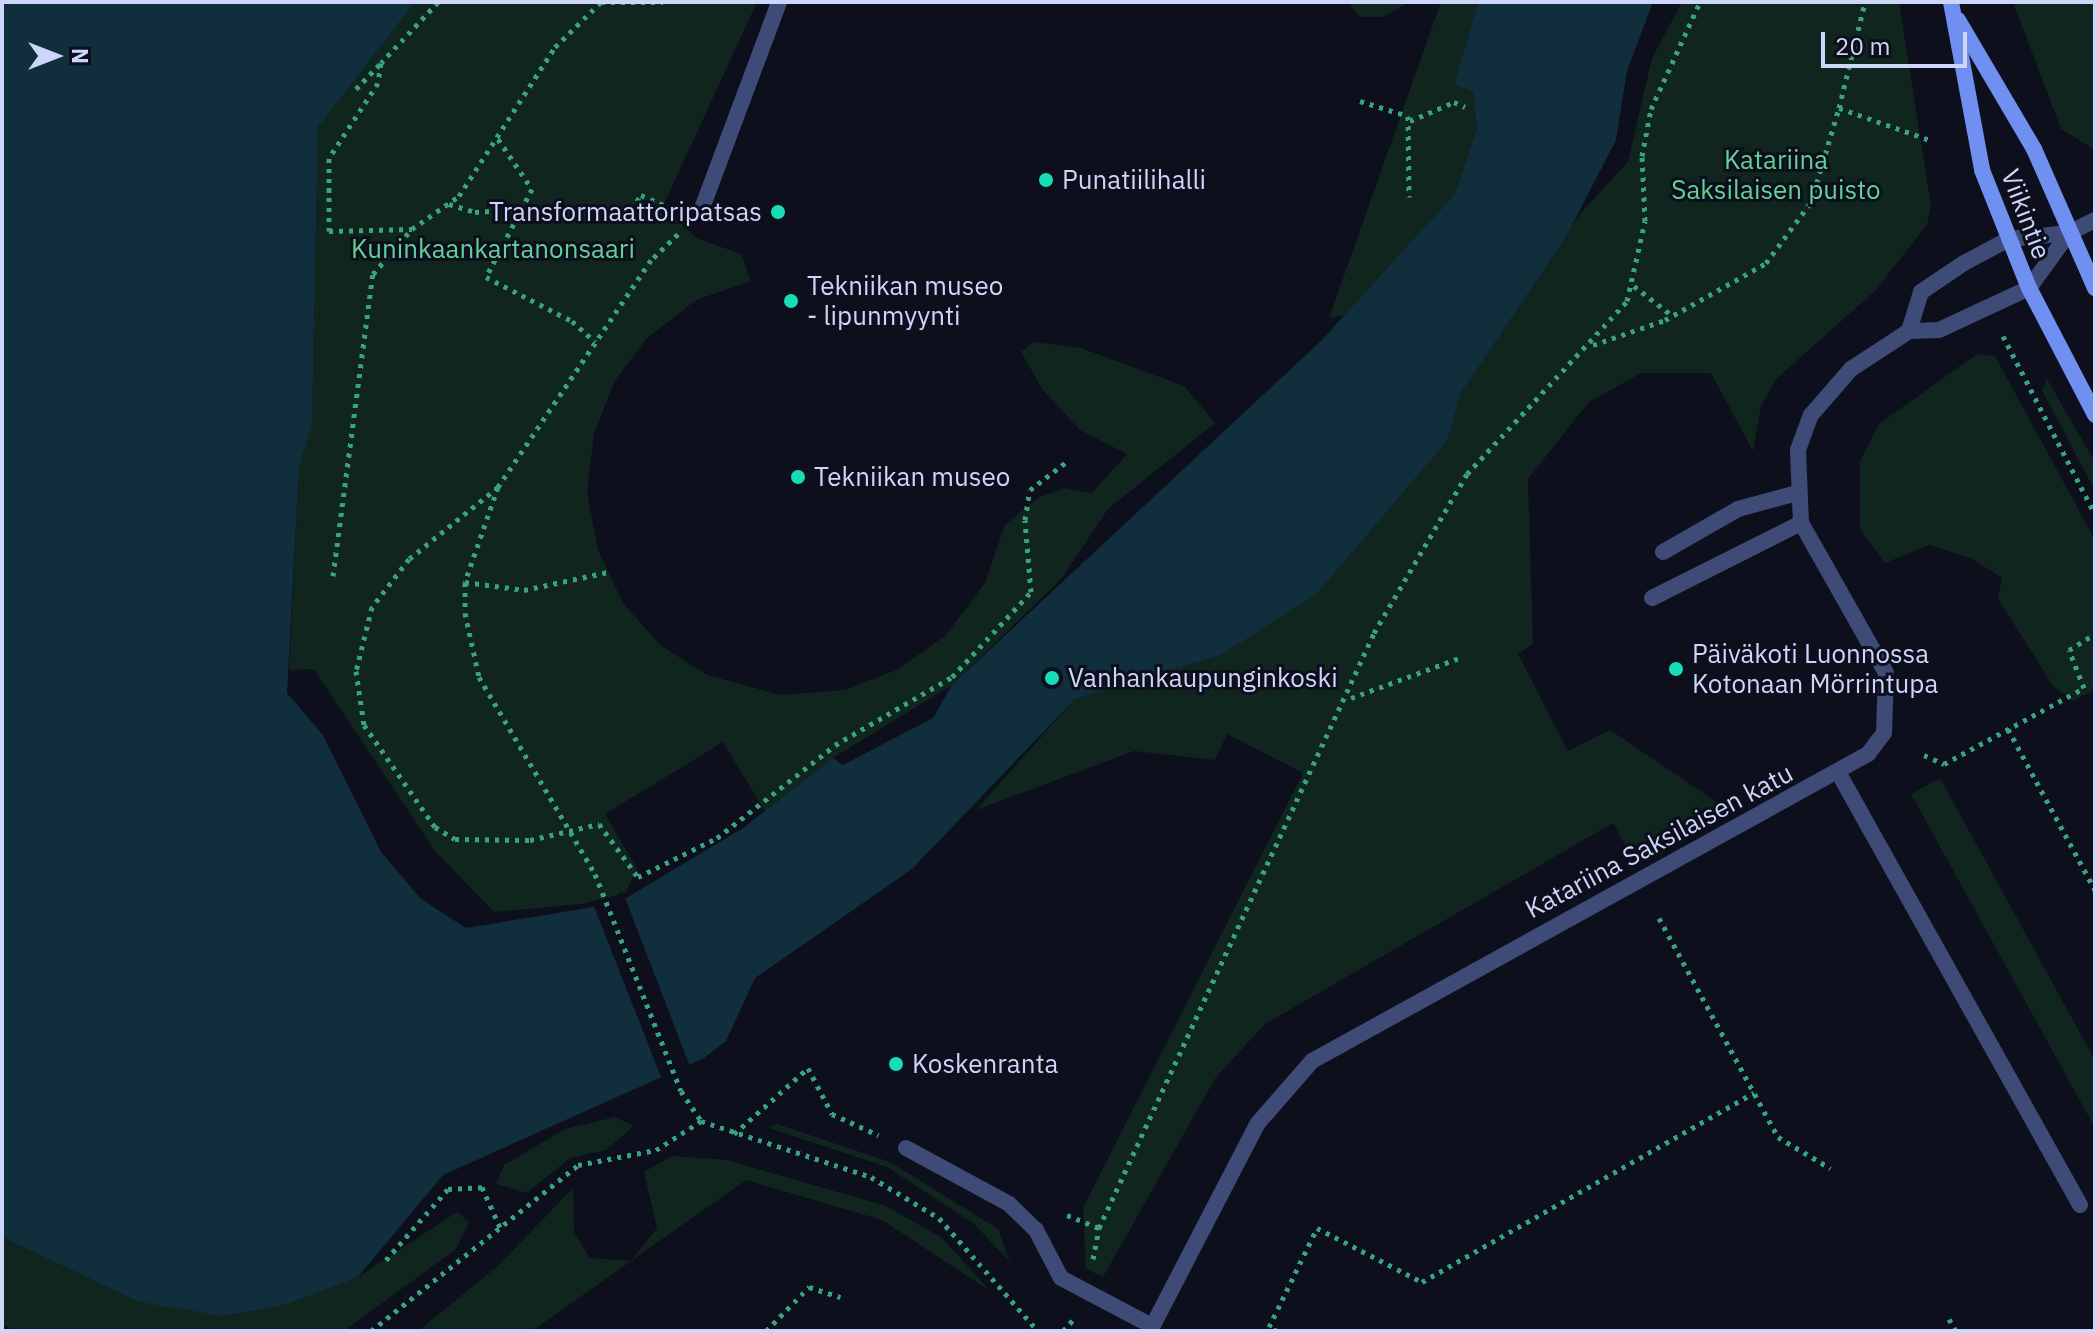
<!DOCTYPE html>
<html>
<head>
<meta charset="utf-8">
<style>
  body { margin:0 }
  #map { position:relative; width:2097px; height:1333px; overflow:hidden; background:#0d0f1c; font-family:"IBM Plex Sans",sans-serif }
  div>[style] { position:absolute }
  .green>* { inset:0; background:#11251f }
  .water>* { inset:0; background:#112e3c }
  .pier>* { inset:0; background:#0d0f1c }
  .path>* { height:5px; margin-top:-2.5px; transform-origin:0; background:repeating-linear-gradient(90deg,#39a27e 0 4px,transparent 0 10px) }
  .lane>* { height:16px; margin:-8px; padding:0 8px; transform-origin:8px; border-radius:8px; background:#3d4b76 }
  .street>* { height:16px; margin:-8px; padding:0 8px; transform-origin:8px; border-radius:8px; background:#3d4b76 }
  .secondary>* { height:16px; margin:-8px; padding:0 8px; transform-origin:8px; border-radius:8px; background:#6f90f0 }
  .dots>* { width:22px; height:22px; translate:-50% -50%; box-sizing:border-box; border:4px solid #0d0f1c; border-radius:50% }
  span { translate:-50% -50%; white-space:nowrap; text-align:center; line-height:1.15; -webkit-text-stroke:6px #0d0f1c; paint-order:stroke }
  .park-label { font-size:26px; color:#63d196 }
  .poi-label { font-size:26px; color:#ced5fa }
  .left { translate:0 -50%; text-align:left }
  .right { translate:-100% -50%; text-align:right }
  .street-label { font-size:26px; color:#ced5fa }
  .frame { position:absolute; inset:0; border:4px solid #ced5fa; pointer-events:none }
  .north { position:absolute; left:16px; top:16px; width:80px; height:80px; -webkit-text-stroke:6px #0d0f1c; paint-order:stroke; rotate:90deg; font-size:22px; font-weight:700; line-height:32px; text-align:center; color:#ced5fa }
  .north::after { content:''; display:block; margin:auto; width:28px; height:36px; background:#ced5fa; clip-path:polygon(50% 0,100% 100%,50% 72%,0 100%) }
  .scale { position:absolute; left:1821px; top:32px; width:146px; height:36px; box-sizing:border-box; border:4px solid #ced5fa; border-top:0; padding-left:10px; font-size:24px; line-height:28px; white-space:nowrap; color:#ced5fa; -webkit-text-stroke:6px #0d0f1c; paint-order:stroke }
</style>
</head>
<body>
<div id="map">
  <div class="green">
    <div style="clip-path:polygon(415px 2px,757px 2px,663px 206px,696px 238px,741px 254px,751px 281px,696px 300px,646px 339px,614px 382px,594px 434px,587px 492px,598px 550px,623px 603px,660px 645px,707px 675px,780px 695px,845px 690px,899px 669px,946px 635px,985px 583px,1005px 525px,1039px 497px,1065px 488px,1092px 493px,1127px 454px,1080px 430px,1043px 390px,1021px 352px,1034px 342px,1081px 348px,1184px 386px,1215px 423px,1108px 509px,1061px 579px,952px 685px,833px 758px,765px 811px,723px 742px,605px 814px,637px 869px,625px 893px,581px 904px,494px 912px,435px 851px,314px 669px,289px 670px,299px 468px,312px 424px,318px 127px)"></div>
    <div style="clip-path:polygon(1348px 2px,1409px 2px,1383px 17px,1359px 17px)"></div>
    <div style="clip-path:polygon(1441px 2px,1478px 2px,1454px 83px,1473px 91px,1477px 129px,1455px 194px,1346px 315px,1329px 318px)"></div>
    <div style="clip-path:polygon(1682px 2px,1899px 2px,1931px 206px,1927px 224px,1876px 290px,1776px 379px,1761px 406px,1753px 451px,1711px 373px,1641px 373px,1589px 402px,1528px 479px,1533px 644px,1518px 654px,1568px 751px,1610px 730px,1721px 805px,1630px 854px,1613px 823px,1265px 1024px,1216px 1077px,1103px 1277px,1086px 1269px,1083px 1208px,1303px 773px,1227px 734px,1215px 760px,1134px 751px,976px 810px,1075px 699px,1221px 655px,1316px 595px,1447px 441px,1461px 393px,1579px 215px,1628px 162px,1652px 58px)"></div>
    <div style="clip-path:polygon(2013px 2px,2095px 2px,2095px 150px,2061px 129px)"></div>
    <div style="clip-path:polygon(1977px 354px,1995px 356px,2095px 540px,2095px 689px,2073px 701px,2054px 687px,1998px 599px,2002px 578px,1971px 558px,1929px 545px,1885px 563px,1860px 529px,1860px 461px,1879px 424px)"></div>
    <div style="clip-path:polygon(2047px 379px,2095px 462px,2095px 491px,2042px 390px)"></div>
    <div style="clip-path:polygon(1940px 778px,2095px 1060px,2095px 1128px,1911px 794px)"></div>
    <div style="clip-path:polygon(615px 1117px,634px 1126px,606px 1150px,570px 1158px,527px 1193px,496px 1184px,504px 1165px,565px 1129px)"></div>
    <div style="clip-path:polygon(777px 1124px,890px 1162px,998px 1229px,1010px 1262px,973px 1223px,887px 1167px,769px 1128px)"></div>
    <div style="clip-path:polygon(672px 1156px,727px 1160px,886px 1206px,942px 1238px,990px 1291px,882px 1220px,746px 1180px,631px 1261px,532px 1331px,418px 1331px,498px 1266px,573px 1188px,574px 1232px,590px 1258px,631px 1261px,657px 1228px,644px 1172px)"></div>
    <div style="clip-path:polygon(457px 1212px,469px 1222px,456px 1249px,344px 1331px,13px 1331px,2px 1323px,2px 1237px,139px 1302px,358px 1277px)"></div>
  </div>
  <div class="water">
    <div style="clip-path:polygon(2px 2px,415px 2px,318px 127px,312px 424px,299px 468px,287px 693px,323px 735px,381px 852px,421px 899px,466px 928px,618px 903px,743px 828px,833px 758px,843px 765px,933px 718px,952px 685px,1322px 340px,1455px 194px,1477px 129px,1473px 91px,1454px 84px,1478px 2px,1653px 2px,1627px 71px,1616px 140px,1568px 233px,1461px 393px,1447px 441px,1316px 595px,1221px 655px,1075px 699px,912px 869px,755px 978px,726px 1041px,704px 1058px,443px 1175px,358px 1277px,287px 1304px,224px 1316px,139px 1302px,2px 1237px)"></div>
  </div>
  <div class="pier">
    <div style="clip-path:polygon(622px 890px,691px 1069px,663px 1082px,593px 904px,616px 899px)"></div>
  </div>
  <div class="path">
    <div style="left:438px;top:2px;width:83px;rotate:133.1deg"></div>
    <div style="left:381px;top:63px;width:20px;rotate:99deg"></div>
    <div style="left:378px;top:83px;width:90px;rotate:123.2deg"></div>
    <div style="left:329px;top:158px;width:73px;rotate:90deg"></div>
    <div style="left:329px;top:231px;width:83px;rotate:-1.4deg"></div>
    <div style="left:412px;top:229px;width:57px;rotate:-35.1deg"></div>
    <div style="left:459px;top:196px;width:177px;rotate:-57.2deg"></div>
    <div style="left:555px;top:47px;width:64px;rotate:-44.4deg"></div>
    <div style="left:601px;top:2px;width:62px"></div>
    <div style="left:356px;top:89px;width:35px;rotate:-46deg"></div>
    <div style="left:1360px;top:101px;width:50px;rotate:17.4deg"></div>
    <div style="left:1408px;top:116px;width:81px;rotate:89.3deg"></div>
    <div style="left:1839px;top:108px;width:109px;rotate:-76.2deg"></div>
    <div style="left:1410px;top:121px;width:48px;rotate:-23.4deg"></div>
    <div style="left:1454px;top:102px;width:12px;rotate:24deg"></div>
    <div style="left:498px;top:139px;width:60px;rotate:55.8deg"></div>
    <div style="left:532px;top:189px;width:99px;rotate:117.6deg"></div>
    <div style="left:486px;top:277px;width:97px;rotate:27.1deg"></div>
    <div style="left:572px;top:321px;width:31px;rotate:42deg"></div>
    <div style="left:449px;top:204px;width:27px;rotate:17deg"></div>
    <div style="left:475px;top:212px;width:46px;rotate:-3.7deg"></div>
    <div style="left:626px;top:218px;width:27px;rotate:-57deg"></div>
    <div style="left:641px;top:195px;width:30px;rotate:24deg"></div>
    <div style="left:678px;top:234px;width:37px;rotate:136deg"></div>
    <div style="left:651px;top:260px;width:274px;rotate:124deg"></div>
    <div style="left:498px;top:487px;width:101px;rotate:109.2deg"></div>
    <div style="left:465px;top:582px;width:31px;rotate:90deg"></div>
    <div style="left:465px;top:613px;width:66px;rotate:77.7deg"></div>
    <div style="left:479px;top:677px;width:229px;rotate:59.5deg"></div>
    <div style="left:595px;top:874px;width:233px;rotate:68.4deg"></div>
    <div style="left:681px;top:1091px;width:36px;rotate:56deg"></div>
    <div style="left:1634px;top:286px;width:49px;rotate:37.6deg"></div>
    <div style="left:2003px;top:336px;width:200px;rotate:62.7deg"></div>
    <div style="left:1593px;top:345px;width:76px;rotate:-19.1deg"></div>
    <div style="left:1665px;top:320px;width:116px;rotate:-29.4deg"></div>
    <div style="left:1766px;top:263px;width:76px;rotate:-53.6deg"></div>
    <div style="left:1811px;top:202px;width:98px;rotate:-73.4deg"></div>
    <div style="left:1839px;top:108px;width:96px;rotate:19.4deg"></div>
    <div style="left:498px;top:487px;width:114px;rotate:141deg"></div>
    <div style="left:409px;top:559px;width:61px;rotate:127.6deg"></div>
    <div style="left:372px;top:607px;width:66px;rotate:104deg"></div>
    <div style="left:356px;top:671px;width:55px;rotate:81.6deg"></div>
    <div style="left:364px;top:725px;width:124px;rotate:55.2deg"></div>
    <div style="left:435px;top:827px;width:23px;rotate:31deg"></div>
    <div style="left:455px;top:839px;width:75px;rotate:0.8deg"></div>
    <div style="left:530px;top:840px;width:71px;rotate:-13.1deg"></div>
    <div style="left:599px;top:824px;width:66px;rotate:53.7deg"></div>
    <div style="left:638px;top:877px;width:88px;rotate:-26.3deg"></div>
    <div style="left:717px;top:838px;width:150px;rotate:-38.2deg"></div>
    <div style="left:835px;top:745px;width:135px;rotate:-30.2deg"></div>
    <div style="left:952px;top:677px;width:116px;rotate:-47.1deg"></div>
    <div style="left:1031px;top:592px;width:72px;rotate:-94.8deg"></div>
    <div style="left:1025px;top:520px;width:30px;rotate:-81deg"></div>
    <div style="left:1030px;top:490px;width:49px;rotate:-37.6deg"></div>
    <div style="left:333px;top:576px;width:305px;rotate:-82.5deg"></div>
    <div style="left:373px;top:274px;width:58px;rotate:-49.2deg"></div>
    <div style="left:465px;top:582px;width:60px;rotate:7.7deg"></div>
    <div style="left:524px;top:590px;width:86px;rotate:-12.1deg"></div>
    <div style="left:1351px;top:698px;width:115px;rotate:-20.3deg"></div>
    <div style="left:2008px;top:729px;width:183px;rotate:61.6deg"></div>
    <div style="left:1924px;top:755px;width:22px;rotate:24deg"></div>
    <div style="left:1944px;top:764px;width:159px;rotate:-28.5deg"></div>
    <div style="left:2084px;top:688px;width:41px;rotate:-111.5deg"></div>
    <div style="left:2069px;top:650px;width:31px;rotate:-32deg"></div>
    <div style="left:1659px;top:918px;width:249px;rotate:61.5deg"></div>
    <div style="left:1778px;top:1137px;width:61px;rotate:30.8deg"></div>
    <div style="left:701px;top:1121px;width:179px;rotate:18.2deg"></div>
    <div style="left:871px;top:1177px;width:79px;rotate:31.1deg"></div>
    <div style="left:939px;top:1218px;width:150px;rotate:48.8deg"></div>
    <div style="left:734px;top:1134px;width:99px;rotate:-41.7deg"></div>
    <div style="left:808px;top:1068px;width:52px;rotate:62.4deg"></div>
    <div style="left:832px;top:1114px;width:51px;rotate:24.5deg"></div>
    <div style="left:1067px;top:1215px;width:35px;rotate:22deg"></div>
    <div style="left:1093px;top:1259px;width:32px;rotate:-79deg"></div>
    <div style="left:1099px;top:1228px;width:655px;rotate:-65.19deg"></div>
    <div style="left:1374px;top:633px;width:184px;rotate:-59.7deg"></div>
    <div style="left:1467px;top:474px;width:236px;rotate:-47.2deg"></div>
    <div style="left:1627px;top:301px;width:82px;rotate:-77.3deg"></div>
    <div style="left:1645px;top:221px;width:65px;rotate:-92.6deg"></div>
    <div style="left:1642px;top:156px;width:48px;rotate:-79.2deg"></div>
    <div style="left:1651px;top:109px;width:118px;rotate:-65.4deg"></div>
    <div style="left:386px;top:1260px;width:94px;rotate:-48.9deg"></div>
    <div style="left:448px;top:1189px;width:34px;rotate:-3deg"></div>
    <div style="left:482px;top:1187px;width:49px;rotate:66deg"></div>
    <div style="left:1949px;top:1319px;width:14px;rotate:60deg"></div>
    <div style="left:371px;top:1331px;width:265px;rotate:-38.7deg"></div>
    <div style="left:578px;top:1165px;width:79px;rotate:-10.9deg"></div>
    <div style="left:656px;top:1150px;width:54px;rotate:-32.8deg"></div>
    <div style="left:766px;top:1331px;width:62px;rotate:-45.7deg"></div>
    <div style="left:809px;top:1287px;width:33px;rotate:18deg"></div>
    <div style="left:1063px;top:1331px;width:15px;rotate:-48deg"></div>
    <div style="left:1277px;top:1331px;width:9px;rotate:-153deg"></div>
    <div style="left:1269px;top:1327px;width:110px;rotate:-64.1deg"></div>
    <div style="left:1317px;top:1228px;width:118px;rotate:27.2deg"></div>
    <div style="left:1422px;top:1282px;width:382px;rotate:-29.7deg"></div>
  </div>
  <div class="lane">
    <div style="left:701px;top:211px;width:223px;rotate:-69.5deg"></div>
    <div style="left:1663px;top:552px;width:86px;rotate:-29.8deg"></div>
    <div style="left:1738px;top:509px;width:61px;rotate:-15.2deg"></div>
    <div style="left:1652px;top:598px;width:167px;rotate:-26.7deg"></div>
    <div style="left:1838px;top:772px;width:496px;rotate:60.8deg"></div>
    <div style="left:906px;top:1148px;width:117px;rotate:28.5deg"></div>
    <div style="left:1009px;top:1204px;width:37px;rotate:44deg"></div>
    <div style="left:1036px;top:1230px;width:54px;rotate:62.5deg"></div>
    <div style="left:1061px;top:1278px;width:103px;rotate:27.8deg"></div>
  </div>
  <div class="street">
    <div style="left:1909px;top:331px;width:41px;rotate:-72.9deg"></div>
    <div style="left:1921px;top:292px;width:52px;rotate:-34deg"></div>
    <div style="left:1964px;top:263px;width:51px;rotate:-28.1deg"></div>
    <div style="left:2009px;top:239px;width:60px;rotate:-5.7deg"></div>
    <div style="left:2069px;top:233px;width:29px;rotate:-27deg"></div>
    <div style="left:1150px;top:1331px;width:234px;rotate:-62.6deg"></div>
    <div style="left:1258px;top:1123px;width:82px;rotate:-48.9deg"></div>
    <div style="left:1312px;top:1061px;width:635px;rotate:-28.91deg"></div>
    <div style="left:1868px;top:754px;width:26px;rotate:-53deg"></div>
    <div style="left:1884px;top:733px;width:60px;rotate:-88.1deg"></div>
    <div style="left:1886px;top:673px;width:172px;rotate:-119.5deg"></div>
    <div style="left:1801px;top:523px;width:73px;rotate:-92.4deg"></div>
    <div style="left:1798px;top:450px;width:37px;rotate:-70deg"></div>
    <div style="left:1811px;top:415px;width:61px;rotate:-49deg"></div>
    <div style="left:1851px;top:369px;width:69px;rotate:-33.2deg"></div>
    <div style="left:1909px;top:331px;width:30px;rotate:-2deg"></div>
    <div style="left:1939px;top:330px;width:99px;rotate:-25deg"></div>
    <div style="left:2029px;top:288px;width:68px;rotate:-54deg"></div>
  </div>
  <div class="secondary">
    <div style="left:1951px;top:2px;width:171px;rotate:79.5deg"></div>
    <div style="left:1982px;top:170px;width:127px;rotate:68.3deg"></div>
    <div style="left:2029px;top:288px;width:143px;rotate:62.5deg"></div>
    <div style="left:1958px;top:20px;width:150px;rotate:59.5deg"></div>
    <div style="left:2034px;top:149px;width:152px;rotate:66.3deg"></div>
  </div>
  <div class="dots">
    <div style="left:1046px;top:180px;background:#18dcb8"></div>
    <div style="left:778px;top:212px;background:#18dcb8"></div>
    <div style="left:791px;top:301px;background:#18dcb8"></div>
    <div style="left:798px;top:477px;background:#18dcb8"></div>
    <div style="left:1676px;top:669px;background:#18dcb8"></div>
    <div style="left:1052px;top:678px;background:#18dcb8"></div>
    <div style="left:896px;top:1064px;background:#18dcb8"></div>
  </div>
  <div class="park-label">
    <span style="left:1776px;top:175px">Katariina<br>Saksilaisen puisto</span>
    <span style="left:493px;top:249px">Kuninkaankartanonsaari</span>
  </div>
  <div class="poi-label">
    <span class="left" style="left:1062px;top:180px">Punatiilihalli</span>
    <span class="right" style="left:762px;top:212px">Transformaattoripatsas</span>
    <span class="left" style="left:807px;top:301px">Tekniikan museo<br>- lipunmyynti</span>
    <span class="left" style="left:814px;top:477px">Tekniikan museo</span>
    <span class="left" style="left:1692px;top:669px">Päiväkoti Luonnossa<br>Kotonaan Mörrintupa</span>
    <span class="left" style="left:1068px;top:678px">Vanhankaupunginkoski</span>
    <span class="left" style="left:912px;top:1064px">Koskenranta</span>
  </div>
  <div class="street-label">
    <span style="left:2026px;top:214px;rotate:69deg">Viikintie</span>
    <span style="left:1659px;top:841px;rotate:-28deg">Katariina Saksilaisen katu</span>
  </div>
  <div class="frame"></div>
  <div class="north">N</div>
  <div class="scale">20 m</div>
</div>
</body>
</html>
